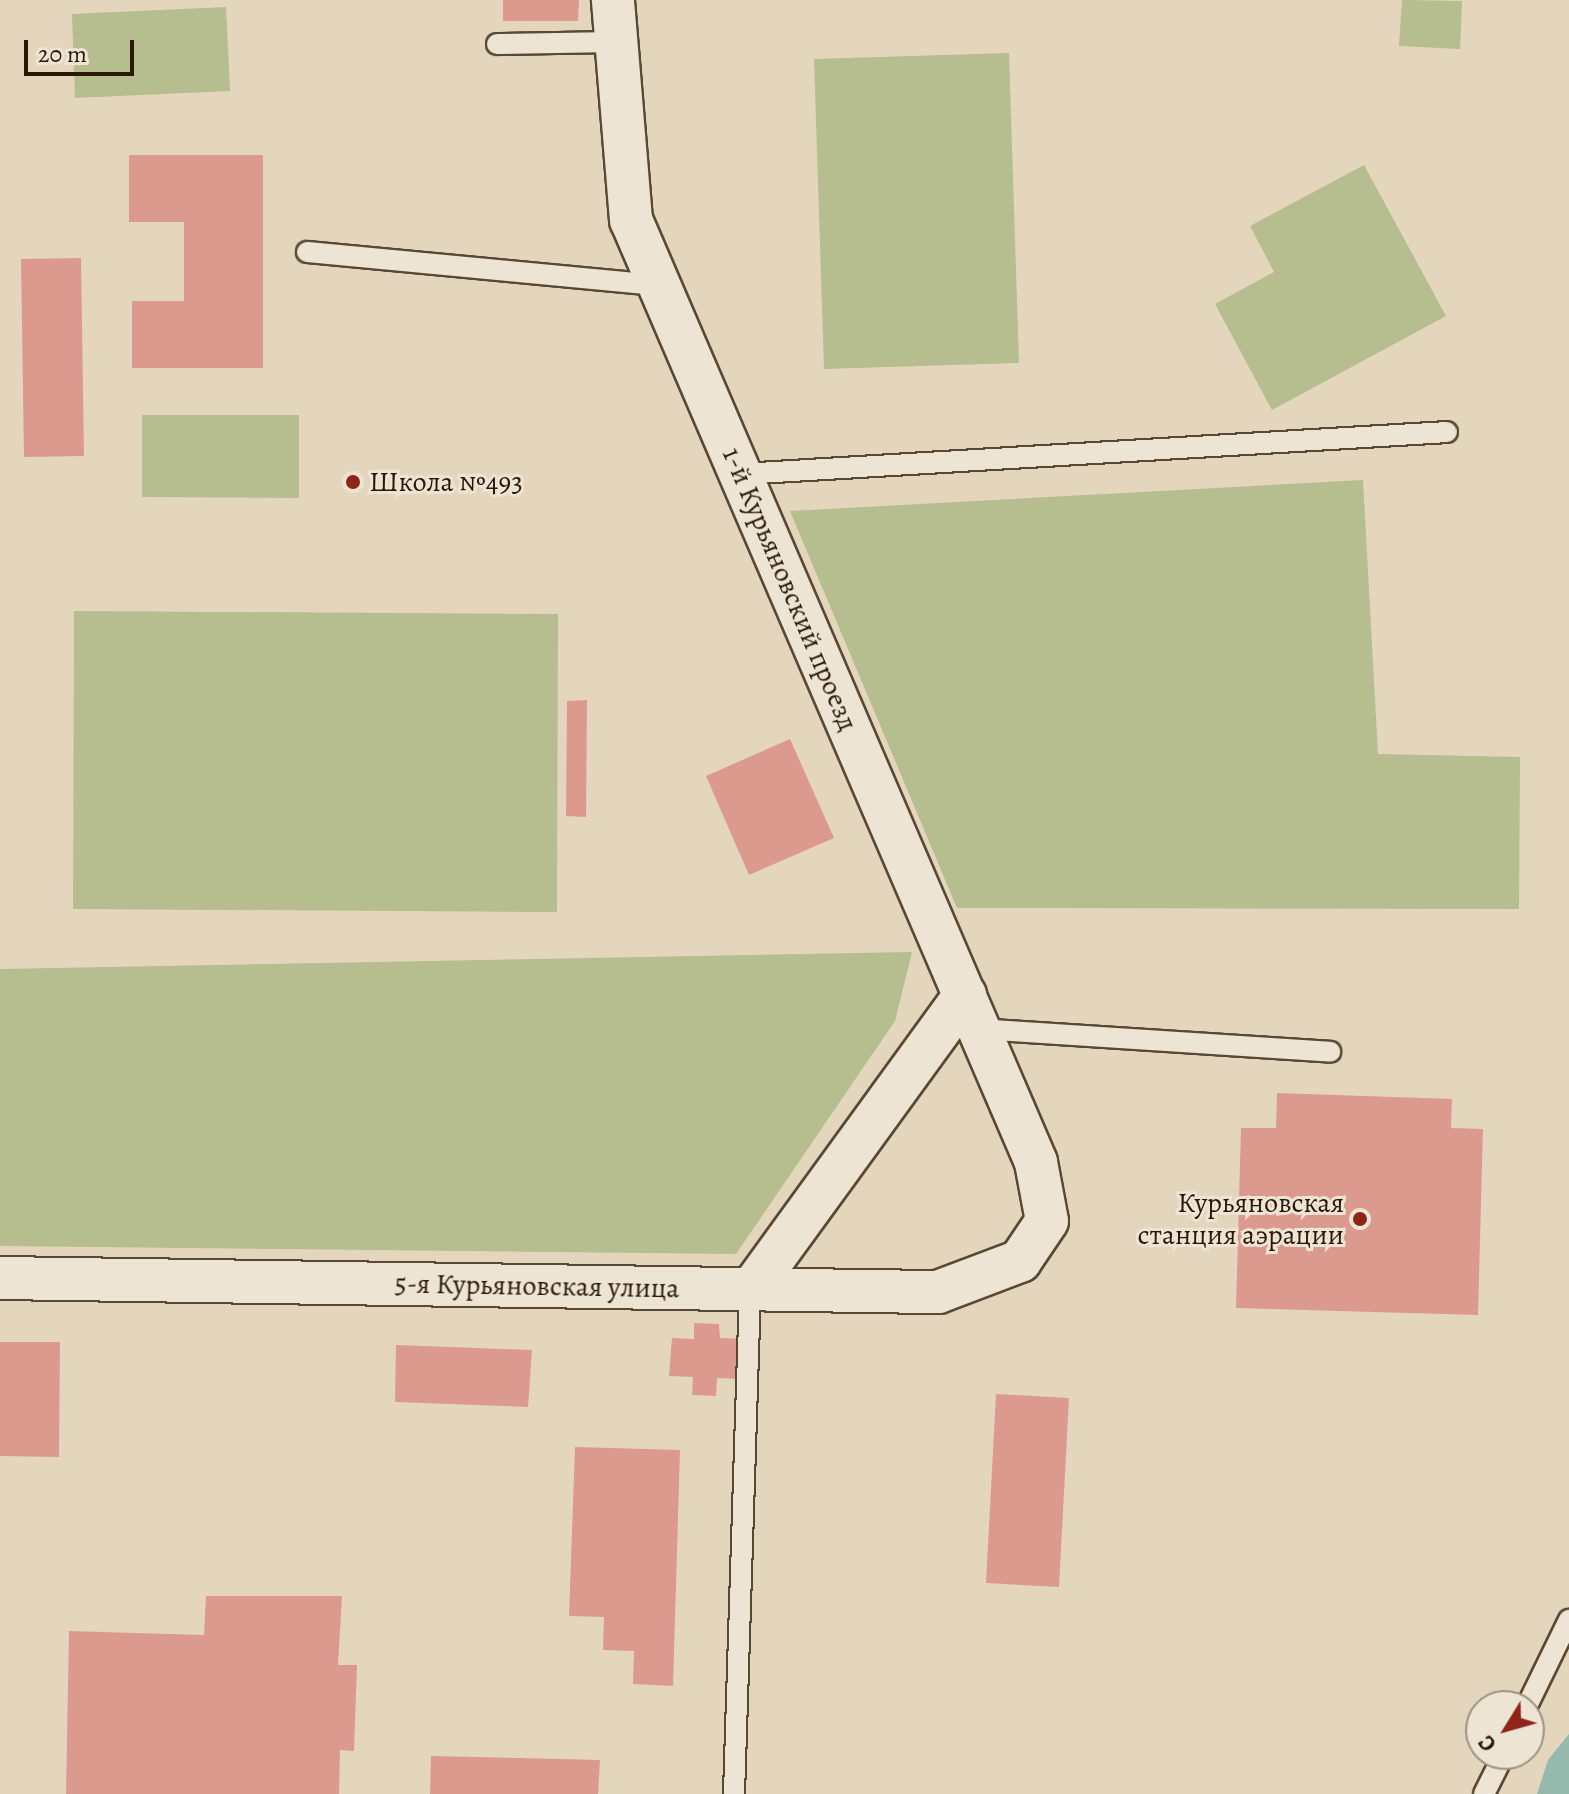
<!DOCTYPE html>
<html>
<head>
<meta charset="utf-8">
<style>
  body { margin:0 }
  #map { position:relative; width:1569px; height:1794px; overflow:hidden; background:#e4d6bd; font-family:Alegreya,serif }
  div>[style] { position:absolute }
  .green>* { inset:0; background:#b6bd8f }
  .water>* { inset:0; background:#96b9ad }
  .building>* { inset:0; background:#dc9a8e }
  .roads { filter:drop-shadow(2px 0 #584834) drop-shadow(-2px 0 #584834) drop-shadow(0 2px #584834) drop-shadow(0 -2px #584834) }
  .lane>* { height:20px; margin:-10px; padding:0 10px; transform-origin:10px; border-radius:10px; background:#ede4d4 }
  .street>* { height:42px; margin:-21px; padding:0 21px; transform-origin:21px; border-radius:21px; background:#ede4d4 }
  .dots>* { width:22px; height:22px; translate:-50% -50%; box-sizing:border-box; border:4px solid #ede4d4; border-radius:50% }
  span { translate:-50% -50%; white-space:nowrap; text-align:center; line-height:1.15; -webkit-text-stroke:6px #ede4d4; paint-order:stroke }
  .poi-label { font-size:28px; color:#291806 }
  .left { translate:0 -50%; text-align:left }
  .right { translate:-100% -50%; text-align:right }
  .street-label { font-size:28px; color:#291806 }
  .north { position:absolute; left:1465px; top:1690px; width:80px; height:80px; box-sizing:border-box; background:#ede4d4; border:2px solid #9f9282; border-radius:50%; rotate:233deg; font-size:22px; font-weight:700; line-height:32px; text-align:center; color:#291806 }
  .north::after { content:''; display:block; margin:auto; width:28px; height:36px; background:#8f2418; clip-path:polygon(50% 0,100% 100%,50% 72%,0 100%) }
  .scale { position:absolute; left:24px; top:40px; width:110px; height:36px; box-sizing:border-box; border:4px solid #291806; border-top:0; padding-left:10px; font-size:24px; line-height:28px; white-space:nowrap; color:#291806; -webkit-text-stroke:6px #ede4d4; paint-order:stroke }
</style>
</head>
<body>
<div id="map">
  <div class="green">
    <div style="clip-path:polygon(1402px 0,1462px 1px,1460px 49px,1399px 46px)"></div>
    <div style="clip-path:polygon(226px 7px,230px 91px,75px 98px,72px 14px)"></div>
    <div style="clip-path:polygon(1009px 53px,1019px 363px,824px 369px,814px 59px)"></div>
    <div style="clip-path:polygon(1364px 165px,1446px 316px,1272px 410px,1215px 304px,1274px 272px,1250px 226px)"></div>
    <div style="clip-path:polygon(142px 415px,299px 415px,299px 498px,142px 497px)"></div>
    <div style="clip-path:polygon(1363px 480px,1378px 754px,1520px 757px,1519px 909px,957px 908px,790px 511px)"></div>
    <div style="clip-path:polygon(74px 611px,558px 614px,557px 912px,73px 909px)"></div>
    <div style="clip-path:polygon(912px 952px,895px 1021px,736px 1254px,0 1246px,0 969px)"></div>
  </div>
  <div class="water">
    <div style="clip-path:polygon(1569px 1734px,1569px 1794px,1537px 1794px,1548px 1760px)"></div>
  </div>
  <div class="building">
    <div style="clip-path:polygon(503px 0,579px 0,578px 21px,503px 21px)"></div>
    <div style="clip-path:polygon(129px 155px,263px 155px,263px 368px,132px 368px,132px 301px,184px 301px,184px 222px,129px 222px)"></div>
    <div style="clip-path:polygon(81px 258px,84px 456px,24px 457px,21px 259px)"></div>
    <div style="clip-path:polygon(587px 700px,586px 817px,566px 816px,567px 701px)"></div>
    <div style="clip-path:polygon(790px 739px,834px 838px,749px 875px,706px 776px)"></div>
    <div style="clip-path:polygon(1277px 1093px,1452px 1099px,1451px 1128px,1483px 1129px,1478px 1315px,1236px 1308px,1241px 1128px,1276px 1128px)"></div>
    <div style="clip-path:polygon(694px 1323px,719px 1324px,720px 1338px,744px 1339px,740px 1379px,717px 1378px,716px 1396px,692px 1395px,693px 1377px,669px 1376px,672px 1338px,694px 1339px)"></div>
    <div style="clip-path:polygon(0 1342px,60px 1342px,59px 1457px,0 1456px)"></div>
    <div style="clip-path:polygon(396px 1345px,532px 1350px,528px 1407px,395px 1402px)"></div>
    <div style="clip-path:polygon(996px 1394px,1069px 1398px,1059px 1587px,986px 1583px)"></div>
    <div style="clip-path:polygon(575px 1447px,680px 1450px,673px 1686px,633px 1684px,634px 1651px,603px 1650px,604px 1617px,569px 1616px)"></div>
    <div style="clip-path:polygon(206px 1596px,342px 1596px,338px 1665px,357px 1665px,354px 1751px,340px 1750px,339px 1794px,66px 1794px,69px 1631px,204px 1635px)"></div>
    <div style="clip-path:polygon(431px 1756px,600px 1760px,598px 1794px,430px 1794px)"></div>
  </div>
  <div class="roads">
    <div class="lane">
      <div style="left:497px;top:44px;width:120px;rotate:-1deg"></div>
      <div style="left:307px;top:252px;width:354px;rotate:5.4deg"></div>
      <div style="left:741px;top:474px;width:707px;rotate:-3.4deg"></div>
      <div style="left:979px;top:1029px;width:352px;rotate:3.7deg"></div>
      <div style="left:1527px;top:1706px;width:96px;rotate:-64deg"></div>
      <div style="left:734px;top:1794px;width:503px;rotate:-88.18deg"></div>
      <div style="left:1484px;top:1794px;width:45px;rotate:-63.4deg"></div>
    </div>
    <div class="street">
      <div style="left:0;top:1278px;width:938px;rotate:0.86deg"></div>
      <div style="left:938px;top:1292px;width:88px;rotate:-20.7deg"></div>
      <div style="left:1020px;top:1261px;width:48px;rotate:-56deg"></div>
      <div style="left:1047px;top:1221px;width:60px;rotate:-100.6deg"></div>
      <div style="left:1036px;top:1162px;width:1025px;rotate:-113.26deg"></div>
      <div style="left:631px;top:220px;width:221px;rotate:-94.7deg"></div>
      <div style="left:750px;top:1291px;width:366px;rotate:-54deg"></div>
    </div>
  </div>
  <div class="dots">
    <div style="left:353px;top:482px;background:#8f2418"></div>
    <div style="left:1360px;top:1219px;background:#8f2418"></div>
  </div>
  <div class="poi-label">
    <span class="left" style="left:369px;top:482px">Школа №493</span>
    <span class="right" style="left:1344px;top:1219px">Курьяновская<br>станция аэрации</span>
  </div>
  <div class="street-label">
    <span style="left:790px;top:589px;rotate:67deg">1-й Курьяновский проезд</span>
    <span style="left:537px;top:1286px;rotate:1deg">5-я Курьяновская улица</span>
  </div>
  <div class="north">С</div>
  <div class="scale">20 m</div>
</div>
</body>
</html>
